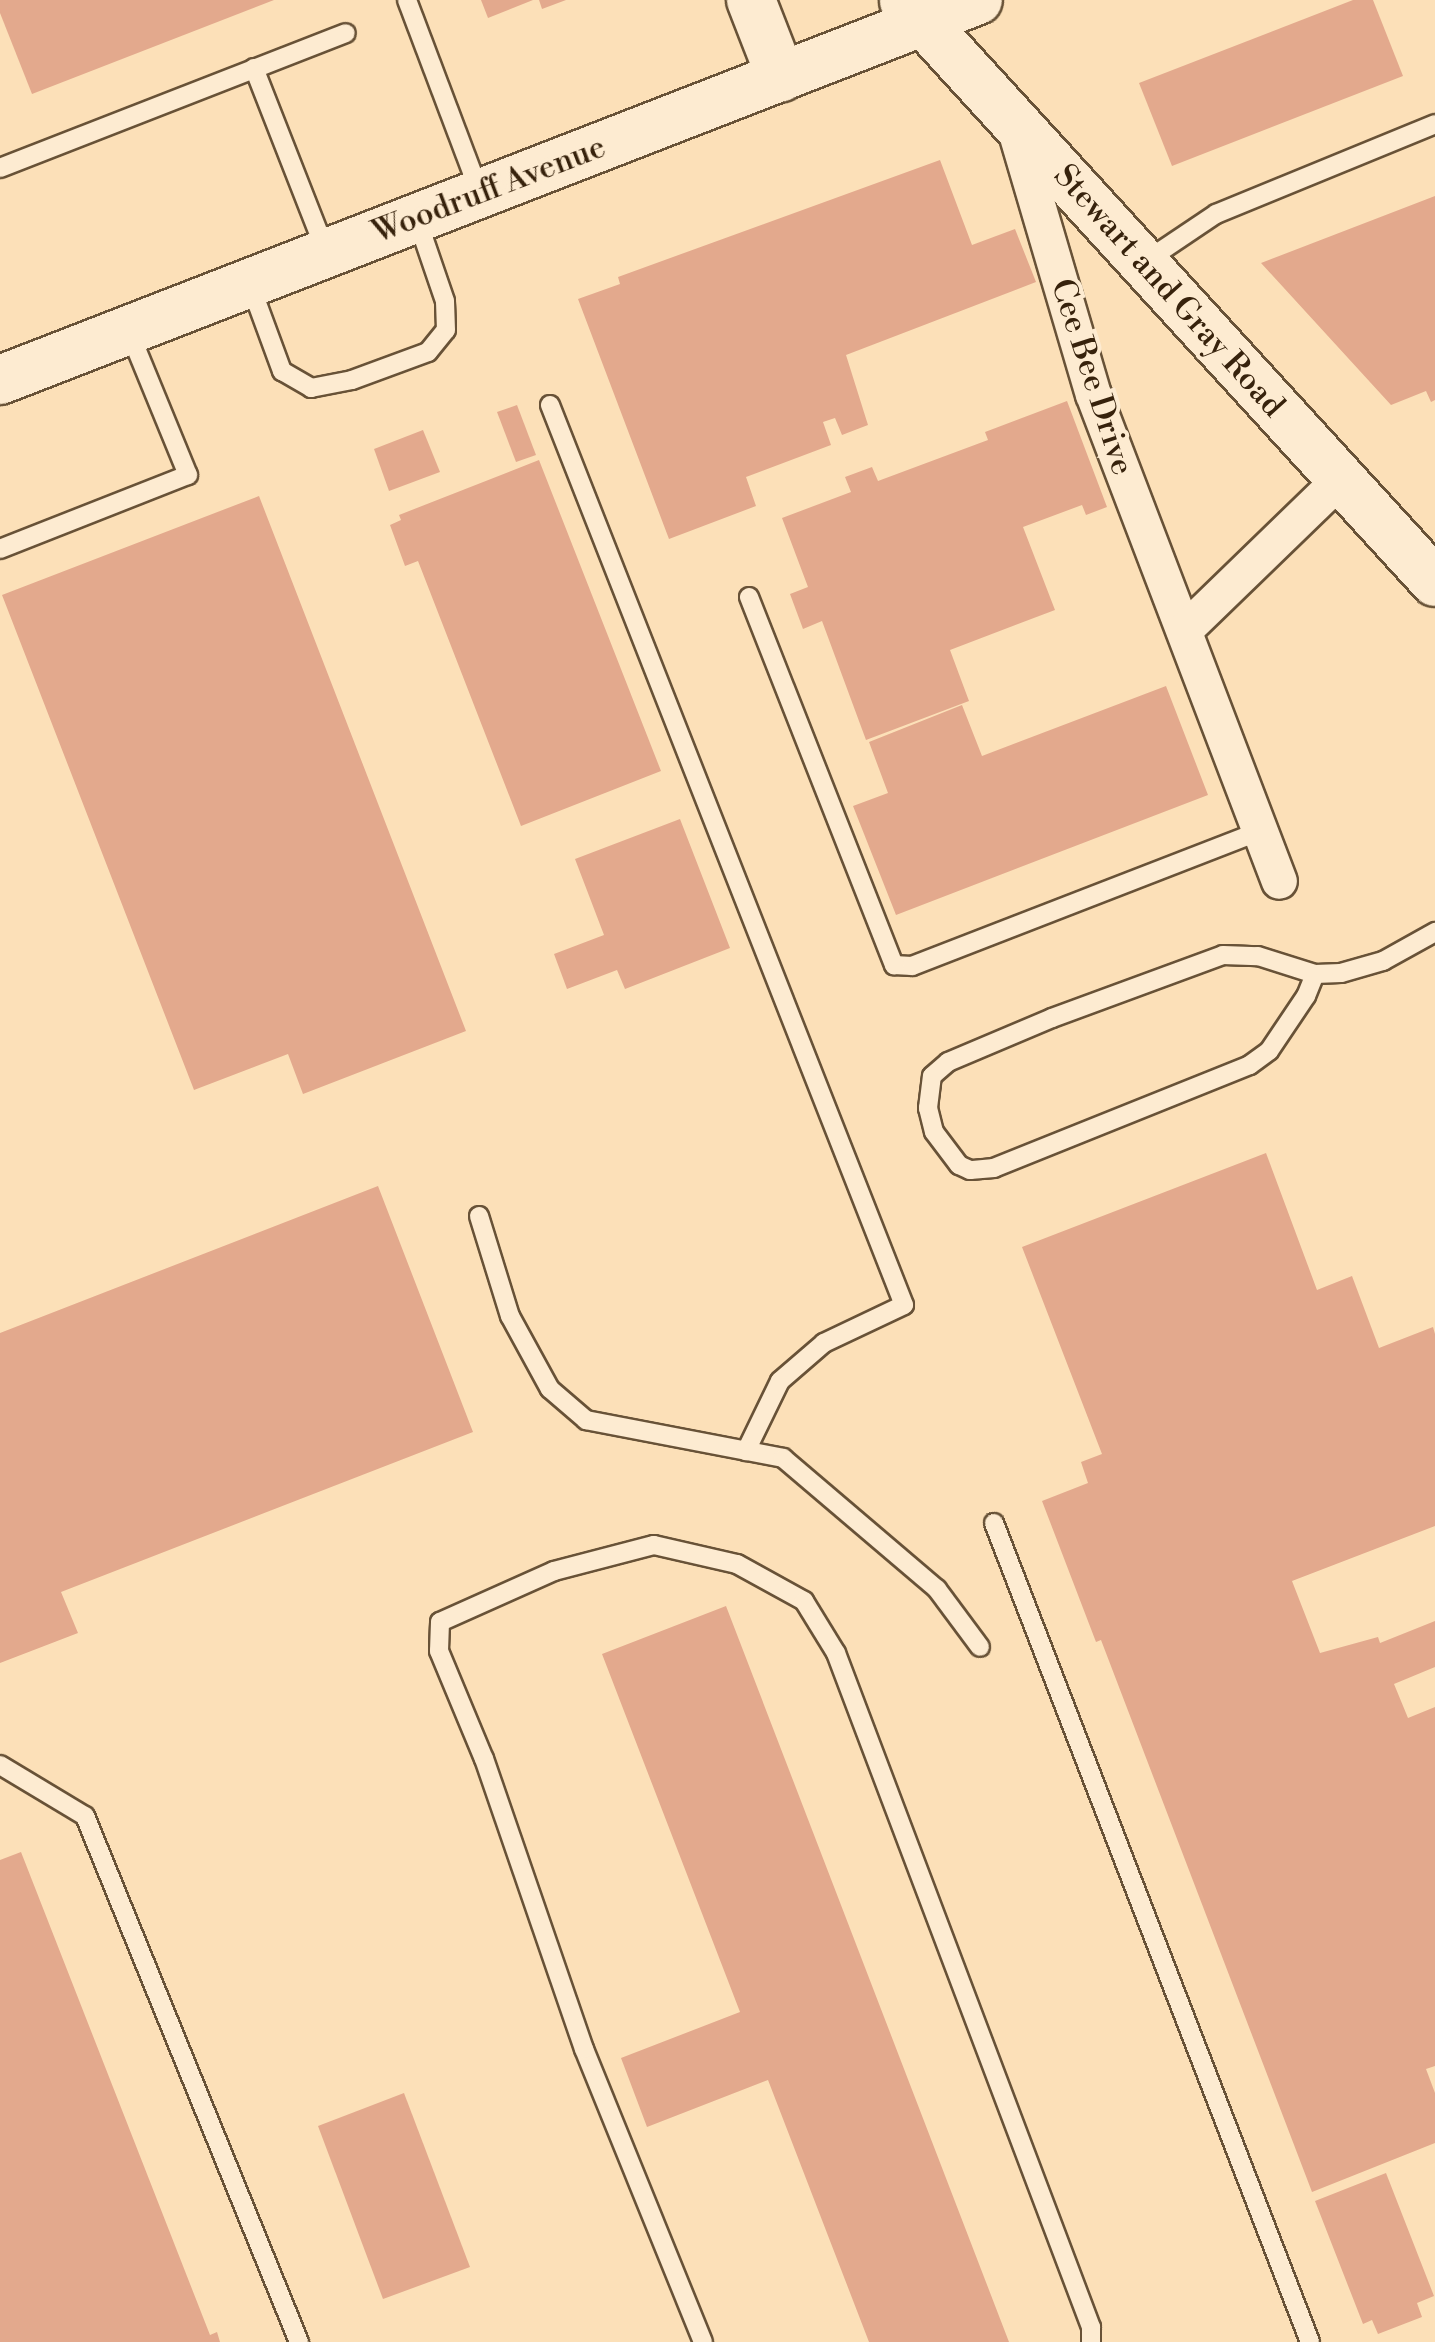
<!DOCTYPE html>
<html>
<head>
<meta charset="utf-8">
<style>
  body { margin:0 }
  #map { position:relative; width:1435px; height:2342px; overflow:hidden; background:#fce0b8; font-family:"Libre Bodoni",serif }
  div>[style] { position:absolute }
  .building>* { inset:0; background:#e3a98d }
  .roads { filter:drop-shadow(2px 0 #685237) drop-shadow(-2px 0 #685237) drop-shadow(0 2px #685237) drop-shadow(0 -2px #685237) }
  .service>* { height:18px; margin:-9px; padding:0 9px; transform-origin:9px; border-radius:9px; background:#fdebd1 }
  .minor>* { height:35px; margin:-17.5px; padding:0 17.5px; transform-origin:17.5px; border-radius:17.5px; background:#fdebd1 }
  .secondary>* { height:48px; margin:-24px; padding:0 24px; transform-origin:24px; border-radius:24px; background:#fdebd1 }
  span { translate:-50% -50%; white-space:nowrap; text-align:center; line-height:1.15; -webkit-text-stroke:8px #fdebd1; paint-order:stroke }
  .street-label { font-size:32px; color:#37220c }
</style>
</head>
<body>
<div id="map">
  <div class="building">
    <div style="clip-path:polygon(0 0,274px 0,32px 94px,0 13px)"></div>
    <div style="clip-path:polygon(481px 0,533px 0,488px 18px)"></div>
    <div style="clip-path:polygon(539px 0,566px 0,542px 9px)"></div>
    <div style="clip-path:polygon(1353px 0,1373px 0,1403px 76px,1172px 166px,1139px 83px)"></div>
    <div style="clip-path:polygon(940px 160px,972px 245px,1015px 229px,1036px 282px,846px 355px,868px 425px,842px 435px,835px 418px,823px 422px,831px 445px,746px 477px,756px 506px,669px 539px,578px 299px,620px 284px,618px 277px)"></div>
    <div style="clip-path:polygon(1435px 196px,1435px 400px,1431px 402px,1426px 391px,1391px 405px,1261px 263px)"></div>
    <div style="clip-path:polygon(1067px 401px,1107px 507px,1086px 515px,1082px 505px,1023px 527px,1055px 610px,950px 650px,969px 701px,866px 740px,822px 621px,803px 629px,790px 594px,808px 587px,782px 518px,851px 492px,845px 477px,872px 467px,878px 481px,988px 440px,985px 432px)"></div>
    <div style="clip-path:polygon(517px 405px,536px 455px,516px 462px,497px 412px)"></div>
    <div style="clip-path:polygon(423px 430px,440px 472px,389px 491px,374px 449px)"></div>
    <div style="clip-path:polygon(539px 460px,661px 771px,521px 826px,418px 561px,405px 566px,390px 525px,401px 520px,399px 515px)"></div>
    <div style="clip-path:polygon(259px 496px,466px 1031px,303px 1094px,288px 1054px,194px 1090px,2px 595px)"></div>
    <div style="clip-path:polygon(1166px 686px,1208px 795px,896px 915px,853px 806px,888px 793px,869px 742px,962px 705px,982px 756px)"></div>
    <div style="clip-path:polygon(680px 819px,730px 948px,625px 989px,617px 970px,567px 989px,554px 954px,604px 935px,575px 859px)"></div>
    <div style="clip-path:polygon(1266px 1153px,1317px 1290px,1352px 1276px,1379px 1348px,1433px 1327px,1435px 1334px,1435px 1526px,1292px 1581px,1320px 1653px,1378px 1637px,1380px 1643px,1435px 1621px,1435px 1667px,1394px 1684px,1408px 1718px,1435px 1707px,1435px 2066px,1426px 2069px,1435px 2093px,1435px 2143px,1312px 2192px,1101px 1640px,1096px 1642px,1042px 1501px,1088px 1483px,1081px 1462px,1102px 1454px,1022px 1247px)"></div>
    <div style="clip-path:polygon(378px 1186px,473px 1432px,61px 1592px,78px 1633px,0 1663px,0 1333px)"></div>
    <div style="clip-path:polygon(726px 1606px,1009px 2342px,869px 2342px,768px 2080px,647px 2127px,621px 2058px,740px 2012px,602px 1654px)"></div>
    <div style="clip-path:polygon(21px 1852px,210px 2335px,217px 2332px,220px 2342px,0 2342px,0 1860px)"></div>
    <div style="clip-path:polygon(404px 2093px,470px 2267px,383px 2299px,318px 2126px)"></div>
    <div style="clip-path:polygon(1386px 2173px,1434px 2296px,1417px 2303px,1422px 2317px,1378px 2334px,1372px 2320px,1363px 2324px,1315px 2201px)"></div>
  </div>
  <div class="roads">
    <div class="service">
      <div style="left:407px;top:0;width:206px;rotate:69.3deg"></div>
      <div style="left:254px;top:68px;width:194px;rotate:68.6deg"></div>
      <div style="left:0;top:168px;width:371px;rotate:-21.3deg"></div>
      <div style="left:1143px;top:263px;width:88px;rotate:-33.9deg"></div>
      <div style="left:1216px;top:214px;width:237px;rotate:-22.3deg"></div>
      <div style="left:250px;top:284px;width:93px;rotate:69.8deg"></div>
      <div style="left:282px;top:371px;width:34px;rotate:30deg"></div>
      <div style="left:311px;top:388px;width:42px;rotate:-11deg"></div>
      <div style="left:352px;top:380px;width:81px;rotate:-20.2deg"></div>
      <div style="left:428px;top:352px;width:28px;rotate:-51deg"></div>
      <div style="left:446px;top:330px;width:29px;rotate:-92deg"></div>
      <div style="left:445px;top:301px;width:87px;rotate:-108.9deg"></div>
      <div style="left:550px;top:405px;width:967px;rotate:68.53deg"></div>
      <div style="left:904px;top:1305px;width:89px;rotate:154.6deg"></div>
      <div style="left:824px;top:1343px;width:58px;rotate:139.2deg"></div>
      <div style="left:780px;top:1381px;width:78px;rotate:115.9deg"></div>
      <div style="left:0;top:549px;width:202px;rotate:-21.5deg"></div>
      <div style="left:188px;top:475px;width:156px;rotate:-112.3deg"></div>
      <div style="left:749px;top:597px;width:396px;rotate:68.5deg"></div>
      <div style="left:894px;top:965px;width:18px;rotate:3deg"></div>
      <div style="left:912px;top:966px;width:373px;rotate:-21.2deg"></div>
      <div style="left:1315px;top:974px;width:24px;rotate:112deg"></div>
      <div style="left:1306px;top:996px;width:66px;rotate:123.9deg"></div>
      <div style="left:1269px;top:1051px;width:24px;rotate:144deg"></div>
      <div style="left:1250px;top:1065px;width:276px;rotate:158.1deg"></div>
      <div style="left:994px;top:1168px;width:24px;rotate:175deg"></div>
      <div style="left:970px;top:1170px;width:12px;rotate:-156deg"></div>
      <div style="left:959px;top:1165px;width:41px;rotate:-127.1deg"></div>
      <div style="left:934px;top:1132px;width:25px;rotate:-104deg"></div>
      <div style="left:928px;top:1108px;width:32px;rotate:-83deg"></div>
      <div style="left:932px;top:1076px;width:21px;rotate:-41deg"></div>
      <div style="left:948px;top:1062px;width:113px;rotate:-22.9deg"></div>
      <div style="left:1052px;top:1018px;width:182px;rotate:-20.2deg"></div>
      <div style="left:1223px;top:955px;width:35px;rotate:2deg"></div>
      <div style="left:1258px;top:956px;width:60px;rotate:17.5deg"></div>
      <div style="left:1315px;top:974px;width:26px;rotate:-2deg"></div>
      <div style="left:1341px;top:973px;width:44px;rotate:-15.9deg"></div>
      <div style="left:1383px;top:961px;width:60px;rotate:-29.1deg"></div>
      <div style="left:479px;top:1216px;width:105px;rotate:72.8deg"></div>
      <div style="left:510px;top:1316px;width:83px;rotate:61.3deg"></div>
      <div style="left:550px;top:1389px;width:48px;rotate:40.7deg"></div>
      <div style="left:586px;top:1420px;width:201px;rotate:10.9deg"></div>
      <div style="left:783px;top:1458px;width:202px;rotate:40.4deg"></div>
      <div style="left:937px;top:1589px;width:72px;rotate:53.4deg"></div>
      <div style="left:994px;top:1523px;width:878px;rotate:68.9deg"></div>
      <div style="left:0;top:1765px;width:99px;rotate:31deg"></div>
      <div style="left:85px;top:1816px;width:568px;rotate:67.86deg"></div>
      <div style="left:703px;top:2342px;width:316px;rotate:-112.1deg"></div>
      <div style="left:584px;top:2049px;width:307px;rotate:-109deg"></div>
      <div style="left:484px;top:1759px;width:117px;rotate:-112.6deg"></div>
      <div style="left:439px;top:1651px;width:29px;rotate:-88deg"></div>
      <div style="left:440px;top:1622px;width:125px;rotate:-24.1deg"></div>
      <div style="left:554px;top:1571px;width:103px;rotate:-14.6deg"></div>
      <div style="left:654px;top:1545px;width:85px;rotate:12.9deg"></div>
      <div style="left:737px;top:1564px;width:77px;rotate:28.9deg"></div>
      <div style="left:804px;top:1601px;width:61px;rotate:58.4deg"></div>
      <div style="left:836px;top:1653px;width:721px;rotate:69.28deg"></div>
      <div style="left:1091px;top:2327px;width:15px;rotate:90deg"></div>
    </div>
    <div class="minor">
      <div style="left:1014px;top:126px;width:279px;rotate:73.6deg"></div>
      <div style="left:1093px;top:394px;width:521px;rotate:69.1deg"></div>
      <div style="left:1184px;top:630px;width:217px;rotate:-44.1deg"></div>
    </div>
    <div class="secondary">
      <div style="left:751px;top:0;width:83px;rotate:68.7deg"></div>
      <div style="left:904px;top:1px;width:787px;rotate:47.57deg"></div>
      <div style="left:0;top:380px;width:1049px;rotate:-21.23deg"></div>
    </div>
  </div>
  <div class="street-label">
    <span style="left:489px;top:190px;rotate:-21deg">Woodruff Avenue</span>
    <span style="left:1169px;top:291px;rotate:48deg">Stewart and Gray Road</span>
    <span style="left:1092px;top:377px;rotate:72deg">Cee Bee Drive</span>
  </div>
</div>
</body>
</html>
